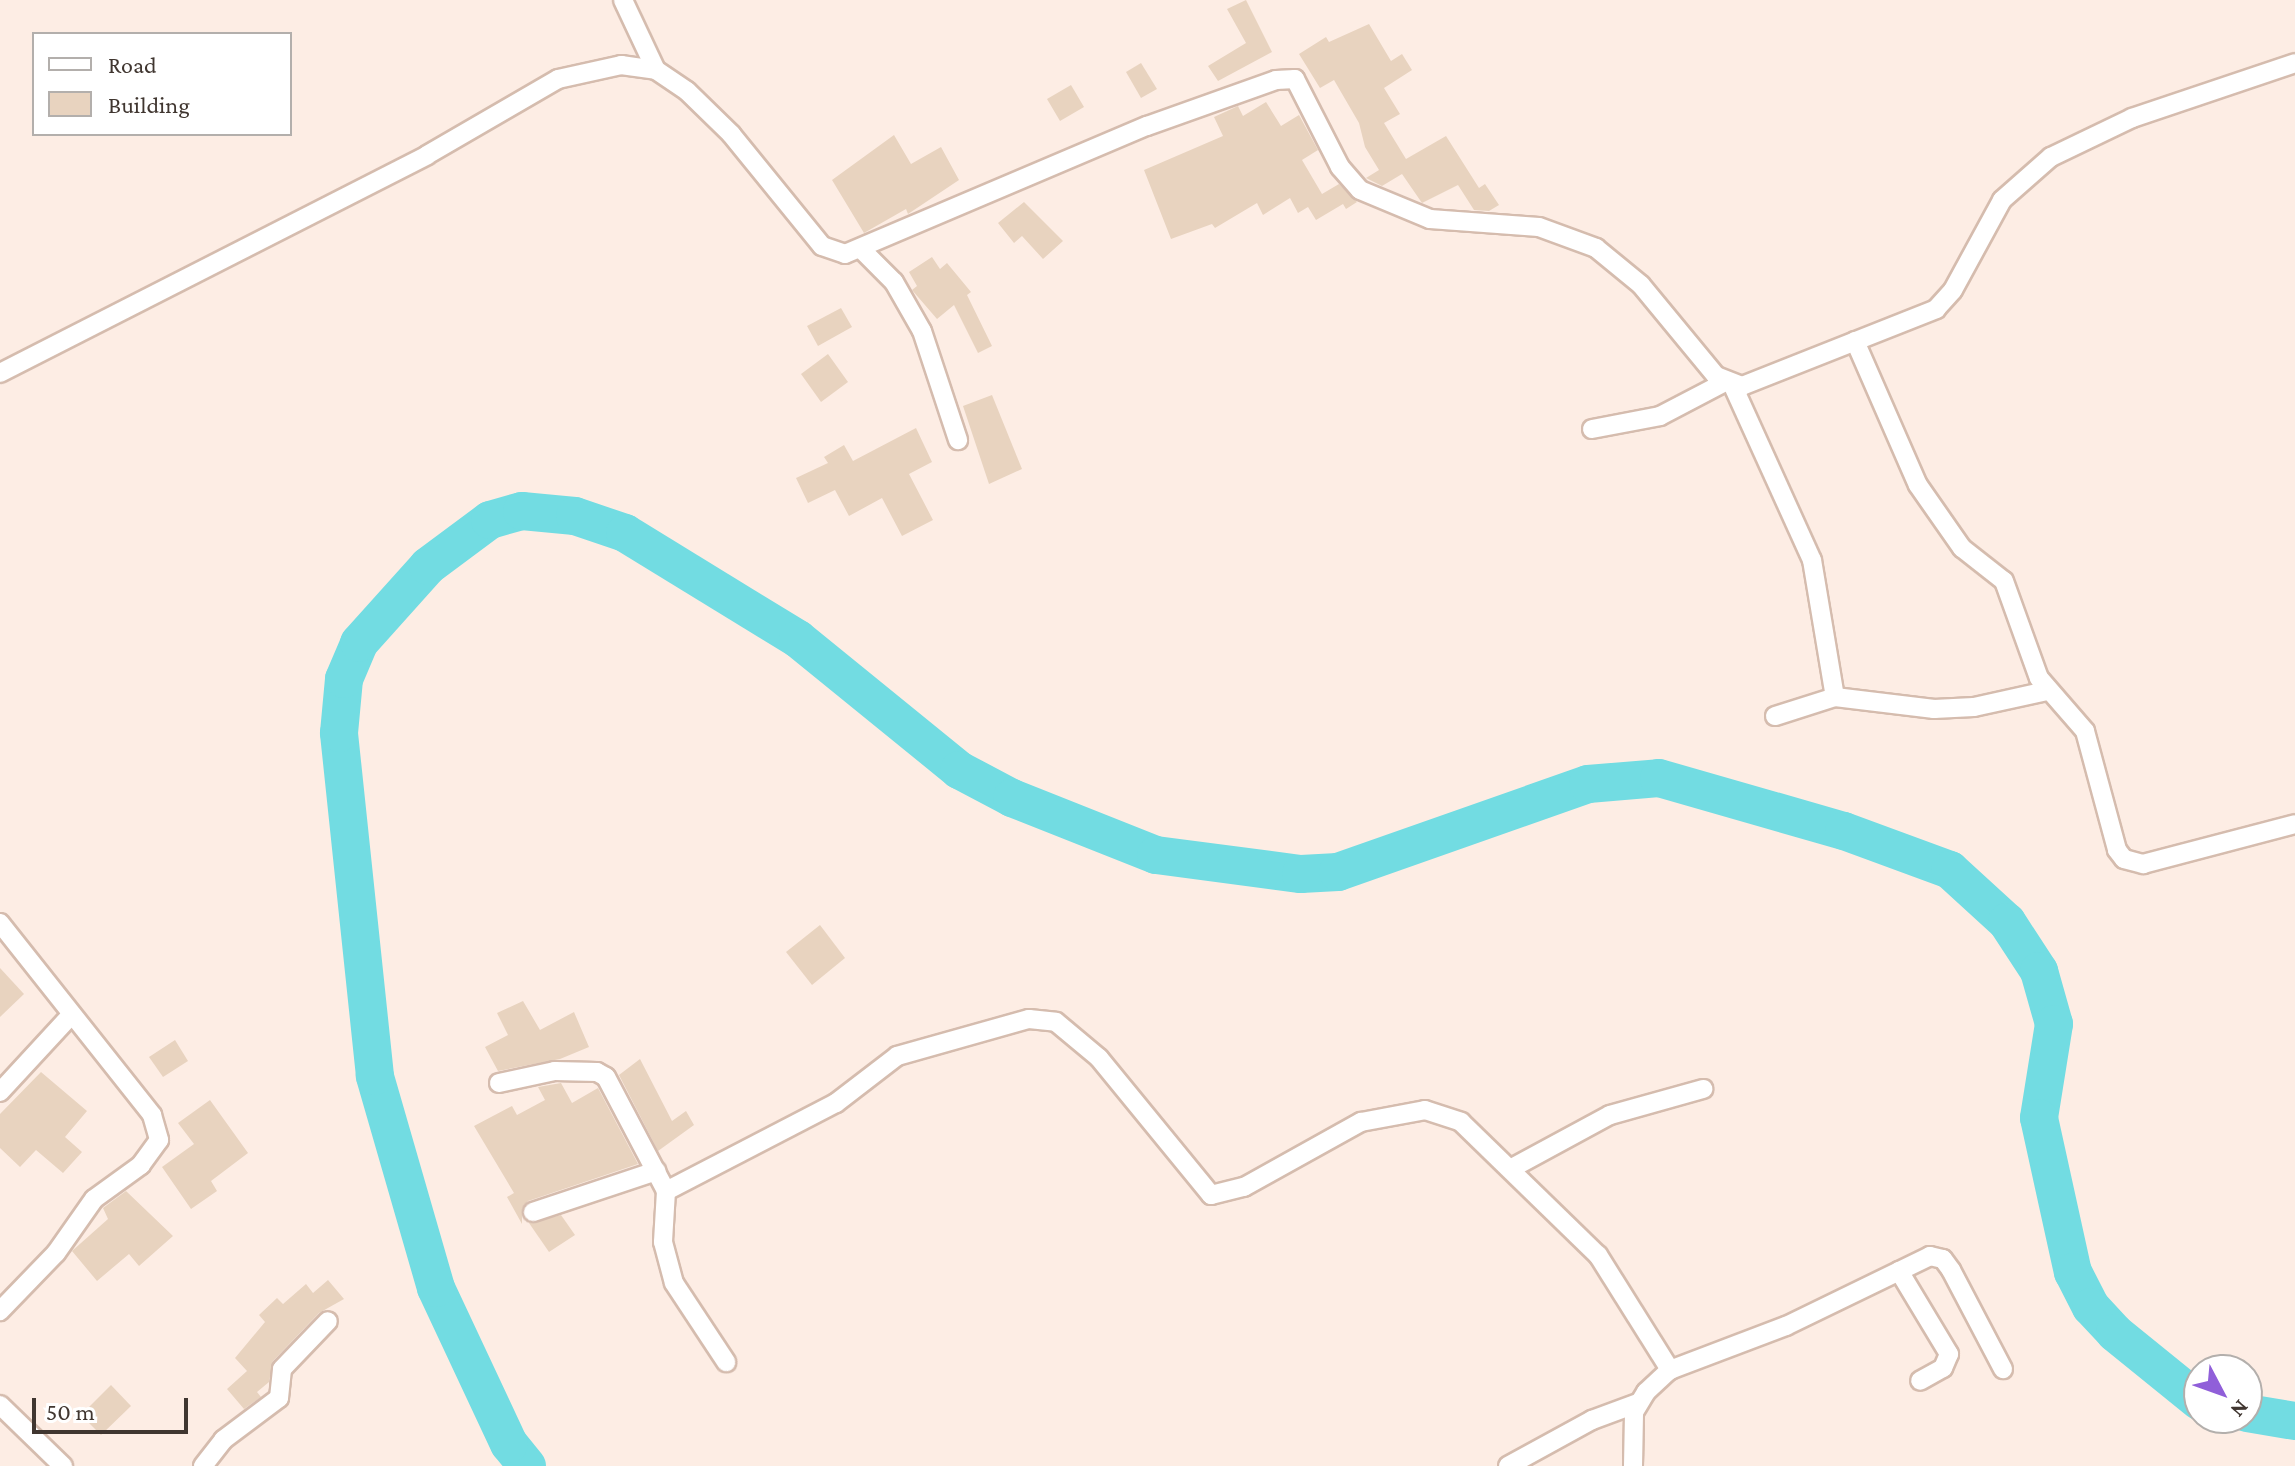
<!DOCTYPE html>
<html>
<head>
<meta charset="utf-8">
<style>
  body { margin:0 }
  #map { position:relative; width:2295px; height:1466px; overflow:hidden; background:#fdede4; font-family:"Crimson Pro",serif }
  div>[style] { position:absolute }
  .river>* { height:38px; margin:-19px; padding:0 19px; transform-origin:19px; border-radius:19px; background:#72dce2 }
  .building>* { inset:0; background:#e8d3bf }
  .roads { filter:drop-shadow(2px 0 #d5bcae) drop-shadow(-2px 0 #d5bcae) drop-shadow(0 2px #d5bcae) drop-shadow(0 -2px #d5bcae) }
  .minor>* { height:18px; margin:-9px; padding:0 9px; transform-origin:9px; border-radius:9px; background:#fff }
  span { translate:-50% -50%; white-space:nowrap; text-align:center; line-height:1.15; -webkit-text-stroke:6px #fff; paint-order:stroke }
  .legend { position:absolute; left:32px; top:32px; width:260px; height:104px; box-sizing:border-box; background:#fff; border:2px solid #b3afac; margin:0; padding:10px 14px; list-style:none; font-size:24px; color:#403630 }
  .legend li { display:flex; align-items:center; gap:16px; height:40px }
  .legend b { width:40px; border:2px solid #b3afac }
  .north { position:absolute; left:2183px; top:1354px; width:80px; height:80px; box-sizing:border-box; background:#fff; border:2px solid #b3afac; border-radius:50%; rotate:131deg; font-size:22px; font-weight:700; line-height:32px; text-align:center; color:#403630 }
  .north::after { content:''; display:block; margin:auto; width:28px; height:36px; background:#905fd9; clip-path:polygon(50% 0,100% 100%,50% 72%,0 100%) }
  .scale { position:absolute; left:32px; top:1398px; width:156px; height:36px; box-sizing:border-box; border:4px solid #403630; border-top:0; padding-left:10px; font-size:24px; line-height:28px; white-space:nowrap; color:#403630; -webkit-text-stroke:6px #fff; paint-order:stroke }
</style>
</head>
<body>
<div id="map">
  <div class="river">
    <div style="left:2247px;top:1413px;width:49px;rotate:9.5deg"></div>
    <div style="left:527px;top:1466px;width:28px;rotate:-129deg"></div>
    <div style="left:509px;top:1444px;width:172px;rotate:-115.1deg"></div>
    <div style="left:436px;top:1288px;width:221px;rotate:-106.1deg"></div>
    <div style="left:375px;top:1076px;width:345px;rotate:-96deg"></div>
    <div style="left:339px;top:733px;width:54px;rotate:-84.7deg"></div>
    <div style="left:344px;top:679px;width:39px;rotate:-67deg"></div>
    <div style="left:359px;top:643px;width:103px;rotate:-48.1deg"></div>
    <div style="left:428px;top:566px;width:77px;rotate:-36.6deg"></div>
    <div style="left:490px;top:520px;width:33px;rotate:-16deg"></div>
    <div style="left:522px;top:511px;width:53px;rotate:5.4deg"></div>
    <div style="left:575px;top:516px;width:53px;rotate:18.8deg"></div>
    <div style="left:625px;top:533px;width:203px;rotate:31.5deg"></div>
    <div style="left:798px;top:639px;width:208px;rotate:39.1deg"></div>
    <div style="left:959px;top:770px;width:60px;rotate:27.8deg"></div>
    <div style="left:1012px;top:798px;width:155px;rotate:21.6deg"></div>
    <div style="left:1156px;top:855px;width:146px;rotate:7.5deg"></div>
    <div style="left:1301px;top:874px;width:37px;rotate:-3deg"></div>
    <div style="left:1338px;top:872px;width:265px;rotate:-19.4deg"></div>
    <div style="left:1588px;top:784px;width:71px;rotate:-4.8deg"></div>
    <div style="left:1659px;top:778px;width:192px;rotate:16deg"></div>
    <div style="left:1844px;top:831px;width:113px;rotate:20.2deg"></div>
    <div style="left:1950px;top:870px;width:77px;rotate:42.4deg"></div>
    <div style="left:2007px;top:922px;width:59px;rotate:56.9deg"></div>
    <div style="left:2039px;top:971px;width:55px;rotate:74.2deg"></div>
    <div style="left:2054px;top:1024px;width:95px;rotate:99.1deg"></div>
    <div style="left:2039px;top:1118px;width:158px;rotate:77.6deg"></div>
    <div style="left:2073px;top:1272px;width:39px;rotate:63deg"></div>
    <div style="left:2091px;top:1307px;width:35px;rotate:47deg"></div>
    <div style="left:2115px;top:1333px;width:108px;rotate:39deg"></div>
  </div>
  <div class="building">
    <div style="clip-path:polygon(1246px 0,1272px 52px,1218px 81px,1208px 66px,1246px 43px,1227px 9px)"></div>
    <div style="clip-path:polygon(1369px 24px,1391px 61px,1402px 54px,1412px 70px,1384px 88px,1400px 114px,1384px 123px,1406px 159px,1446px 136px,1479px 188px,1485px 184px,1499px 205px,1489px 211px,1474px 210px,1458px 185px,1422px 203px,1402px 174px,1382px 186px,1366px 178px,1379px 170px,1365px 147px,1359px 123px,1334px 80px,1320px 88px,1299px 54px,1326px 37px,1329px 42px)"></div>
    <div style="clip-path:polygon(1141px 63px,1157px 89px,1141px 98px,1126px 72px)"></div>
    <div style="clip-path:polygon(1071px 85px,1084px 107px,1060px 121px,1047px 99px)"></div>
    <div style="clip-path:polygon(1266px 102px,1281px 126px,1299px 115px,1318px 150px,1302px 160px,1322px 194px,1339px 184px,1357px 202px,1346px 209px,1343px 204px,1316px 220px,1308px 207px,1298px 213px,1290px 198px,1263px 215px,1257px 203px,1215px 228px,1212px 224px,1171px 239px,1144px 170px,1223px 136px,1214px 117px,1238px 106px,1243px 116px)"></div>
    <div style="clip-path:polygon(894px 135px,911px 164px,941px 147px,959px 180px,908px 214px,906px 209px,864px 233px,832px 180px)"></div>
    <div style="clip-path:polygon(1024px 202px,1063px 241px,1043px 259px,1022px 236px,1014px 243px,998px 223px)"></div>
    <div style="clip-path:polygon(932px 257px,940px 269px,947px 263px,971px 292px,967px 295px,992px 346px,978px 353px,954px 305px,937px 319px,912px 290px,917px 286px,909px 272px)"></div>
    <div style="clip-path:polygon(841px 308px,852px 327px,818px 346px,807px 326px)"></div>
    <div style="clip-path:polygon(828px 354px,848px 382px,821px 402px,801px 374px)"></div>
    <div style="clip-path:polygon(992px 395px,1022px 469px,989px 484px,963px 406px)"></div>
    <div style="clip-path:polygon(916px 428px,932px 462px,909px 474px,933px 520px,902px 536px,882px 498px,849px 516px,835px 490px,808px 503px,796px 478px,828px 463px,824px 457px,844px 445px,853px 461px)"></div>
    <div style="clip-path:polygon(820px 925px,845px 958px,812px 985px,786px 952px)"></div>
    <div style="clip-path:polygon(0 968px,24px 994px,0 1017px)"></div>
    <div style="clip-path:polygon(523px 1001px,540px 1030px,574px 1012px,589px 1047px,560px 1059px,498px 1071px,485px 1047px,508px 1035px,497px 1013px)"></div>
    <div style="clip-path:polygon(175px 1040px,188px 1061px,163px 1077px,149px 1057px)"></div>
    <div style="clip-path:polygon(640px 1059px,672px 1121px,686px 1111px,694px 1125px,658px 1151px,619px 1075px)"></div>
    <div style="clip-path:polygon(41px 1072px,87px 1111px,65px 1137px,82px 1152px,63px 1173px,36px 1150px,20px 1167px,0 1148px,0 1114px)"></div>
    <div style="clip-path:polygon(561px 1083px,572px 1103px,598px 1088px,638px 1164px,528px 1201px,522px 1209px,522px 1224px,507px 1197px,514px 1193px,474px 1126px,512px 1106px,517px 1115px,545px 1100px,538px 1087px)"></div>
    <div style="clip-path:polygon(210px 1100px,248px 1153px,211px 1181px,217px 1191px,191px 1209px,162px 1167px,194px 1144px,178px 1123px)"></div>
    <div style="clip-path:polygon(126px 1191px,173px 1236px,139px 1266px,129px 1254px,97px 1281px,72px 1251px,108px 1219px,103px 1208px)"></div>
    <div style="clip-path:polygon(561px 1215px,575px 1235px,549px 1252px,529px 1223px)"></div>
    <div style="clip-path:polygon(328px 1280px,344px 1299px,319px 1313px,273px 1361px,269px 1382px,257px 1392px,261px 1397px,244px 1409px,227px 1389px,247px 1371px,235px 1358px,265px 1322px,259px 1315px,277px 1298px,283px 1304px,306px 1284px,313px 1293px)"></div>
    <div style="clip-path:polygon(111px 1385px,131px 1406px,101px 1435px,81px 1415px)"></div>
  </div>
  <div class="roads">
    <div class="minor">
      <div style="left:623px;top:0;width:77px;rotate:64.8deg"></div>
      <div style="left:862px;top:250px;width:45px;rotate:45deg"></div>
      <div style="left:894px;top:282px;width:56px;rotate:60.3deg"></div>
      <div style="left:922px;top:331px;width:115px;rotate:71.7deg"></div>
      <div style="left:1855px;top:341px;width:157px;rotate:66.4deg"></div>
      <div style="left:1918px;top:485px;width:77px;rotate:55.1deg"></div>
      <div style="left:1962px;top:548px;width:53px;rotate:38.2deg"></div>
      <div style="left:2004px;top:581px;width:103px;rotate:70.2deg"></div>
      <div style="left:2039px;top:678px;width:70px;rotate:49deg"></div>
      <div style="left:2085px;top:731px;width:123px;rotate:74.9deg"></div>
      <div style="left:2117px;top:850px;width:11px;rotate:52deg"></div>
      <div style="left:2124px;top:859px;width:20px;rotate:15deg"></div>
      <div style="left:2143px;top:864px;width:157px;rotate:-14.7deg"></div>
      <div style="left:0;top:373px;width:479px;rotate:-27deg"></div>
      <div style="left:427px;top:155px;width:151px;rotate:-30.1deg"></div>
      <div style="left:558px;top:79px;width:65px;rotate:-12.5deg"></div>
      <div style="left:621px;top:65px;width:35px;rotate:8deg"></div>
      <div style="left:656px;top:70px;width:37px;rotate:34deg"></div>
      <div style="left:687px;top:91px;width:62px;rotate:44.3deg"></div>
      <div style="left:731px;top:134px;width:144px;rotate:50.9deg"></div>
      <div style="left:822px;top:246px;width:24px;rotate:19deg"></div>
      <div style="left:845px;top:254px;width:328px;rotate:-23deg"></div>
      <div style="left:1147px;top:126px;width:137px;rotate:-19.6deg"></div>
      <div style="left:1276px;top:80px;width:19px;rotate:-3deg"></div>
      <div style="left:1295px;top:79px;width:99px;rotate:62.9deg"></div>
      <div style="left:1340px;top:167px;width:30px;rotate:49deg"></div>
      <div style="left:1360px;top:190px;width:76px;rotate:22.5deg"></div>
      <div style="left:1430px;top:219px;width:109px;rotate:4.2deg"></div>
      <div style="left:1539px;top:227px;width:61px;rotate:20.2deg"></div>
      <div style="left:1596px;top:248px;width:58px;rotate:39.4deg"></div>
      <div style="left:1641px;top:285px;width:118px;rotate:50.5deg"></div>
      <div style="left:1716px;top:376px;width:28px;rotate:21deg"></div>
      <div style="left:1742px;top:386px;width:209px;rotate:-21.6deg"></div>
      <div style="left:1936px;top:309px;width:25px;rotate:-48deg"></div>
      <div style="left:1953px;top:290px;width:102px;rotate:-61.4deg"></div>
      <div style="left:2002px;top:200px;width:65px;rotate:-41.3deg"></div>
      <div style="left:2051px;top:157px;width:90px;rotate:-25.7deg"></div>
      <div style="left:2132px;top:118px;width:172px;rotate:-18.6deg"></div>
      <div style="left:1733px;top:386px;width:191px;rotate:65.6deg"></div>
      <div style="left:1812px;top:560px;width:139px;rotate:80.5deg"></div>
      <div style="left:1835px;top:697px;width:63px;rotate:162.4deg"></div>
      <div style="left:1592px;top:429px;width:69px;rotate:-10.8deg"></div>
      <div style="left:1660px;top:416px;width:71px;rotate:-27.6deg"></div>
      <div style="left:1835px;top:697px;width:100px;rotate:6.9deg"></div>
      <div style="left:1934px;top:709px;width:40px;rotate:-2.9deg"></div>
      <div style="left:1974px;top:707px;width:75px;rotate:-12.4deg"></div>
      <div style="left:0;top:923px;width:245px;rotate:51.6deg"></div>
      <div style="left:152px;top:1115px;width:26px;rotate:74deg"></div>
      <div style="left:159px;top:1140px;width:31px;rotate:126deg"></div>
      <div style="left:141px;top:1165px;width:58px;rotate:144.1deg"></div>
      <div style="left:94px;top:1199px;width:66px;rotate:125.1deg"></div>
      <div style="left:56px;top:1253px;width:81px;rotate:134deg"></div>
      <div style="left:499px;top:1083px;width:57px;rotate:-12.1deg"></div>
      <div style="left:555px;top:1071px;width:42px;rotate:1.4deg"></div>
      <div style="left:597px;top:1072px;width:10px;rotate:29deg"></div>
      <div style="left:606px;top:1077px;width:129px;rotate:62.2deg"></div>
      <div style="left:666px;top:1191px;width:51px;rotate:93.4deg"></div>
      <div style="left:663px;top:1242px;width:42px;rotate:75deg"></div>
      <div style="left:674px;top:1283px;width:95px;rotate:56.6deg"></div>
      <div style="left:0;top:1092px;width:105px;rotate:-47.3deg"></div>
      <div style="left:1512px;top:1168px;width:111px;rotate:-28.4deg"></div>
      <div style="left:1610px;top:1115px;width:97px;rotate:-15.6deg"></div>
      <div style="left:666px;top:1191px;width:191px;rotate:-27.4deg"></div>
      <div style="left:836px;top:1103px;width:77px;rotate:-37.6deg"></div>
      <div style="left:897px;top:1056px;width:137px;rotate:-15.7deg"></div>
      <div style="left:1029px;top:1019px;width:27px;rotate:6deg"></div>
      <div style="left:1056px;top:1022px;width:56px;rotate:39.9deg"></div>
      <div style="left:1099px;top:1058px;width:177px;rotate:50.7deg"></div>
      <div style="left:1211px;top:1195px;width:34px;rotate:-14deg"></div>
      <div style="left:1244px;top:1187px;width:134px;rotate:-29.1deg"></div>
      <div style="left:1361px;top:1122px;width:65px;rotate:-10.6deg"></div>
      <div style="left:1425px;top:1110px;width:38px;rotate:18deg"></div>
      <div style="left:1461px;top:1122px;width:191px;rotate:44.2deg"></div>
      <div style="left:1598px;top:1255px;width:136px;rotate:57.9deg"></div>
      <div style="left:533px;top:1212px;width:130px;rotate:-18.4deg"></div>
      <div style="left:1899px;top:1271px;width:97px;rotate:58.9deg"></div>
      <div style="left:1949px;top:1354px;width:15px;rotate:113deg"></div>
      <div style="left:1943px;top:1368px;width:26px;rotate:151deg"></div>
      <div style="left:0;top:1405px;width:88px;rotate:44.1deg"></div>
      <div style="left:203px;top:1466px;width:33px;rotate:-52deg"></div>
      <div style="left:223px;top:1440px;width:70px;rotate:-36.9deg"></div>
      <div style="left:279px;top:1398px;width:29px;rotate:-84deg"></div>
      <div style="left:282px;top:1369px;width:66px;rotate:-46.2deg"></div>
      <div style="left:1508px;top:1466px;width:96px;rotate:-28.7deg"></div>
      <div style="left:1592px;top:1420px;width:49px;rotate:-20.3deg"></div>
      <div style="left:1633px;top:1466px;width:54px;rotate:-88.9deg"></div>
      <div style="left:1634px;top:1412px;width:23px;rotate:-59deg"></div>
      <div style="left:1646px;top:1392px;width:33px;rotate:-43deg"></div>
      <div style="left:1670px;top:1370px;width:124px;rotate:-20.8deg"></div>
      <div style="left:1786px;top:1326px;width:160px;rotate:-25.9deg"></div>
      <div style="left:1930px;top:1256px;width:13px;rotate:13deg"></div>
      <div style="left:1943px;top:1259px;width:14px;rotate:54deg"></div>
      <div style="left:1951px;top:1270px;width:112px;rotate:62.3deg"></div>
    </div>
  </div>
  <ul class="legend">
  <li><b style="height:10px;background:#fff"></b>Road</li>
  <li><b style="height:22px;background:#e8d3bf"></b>Building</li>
  </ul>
  <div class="north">N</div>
  <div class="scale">50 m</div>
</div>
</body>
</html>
